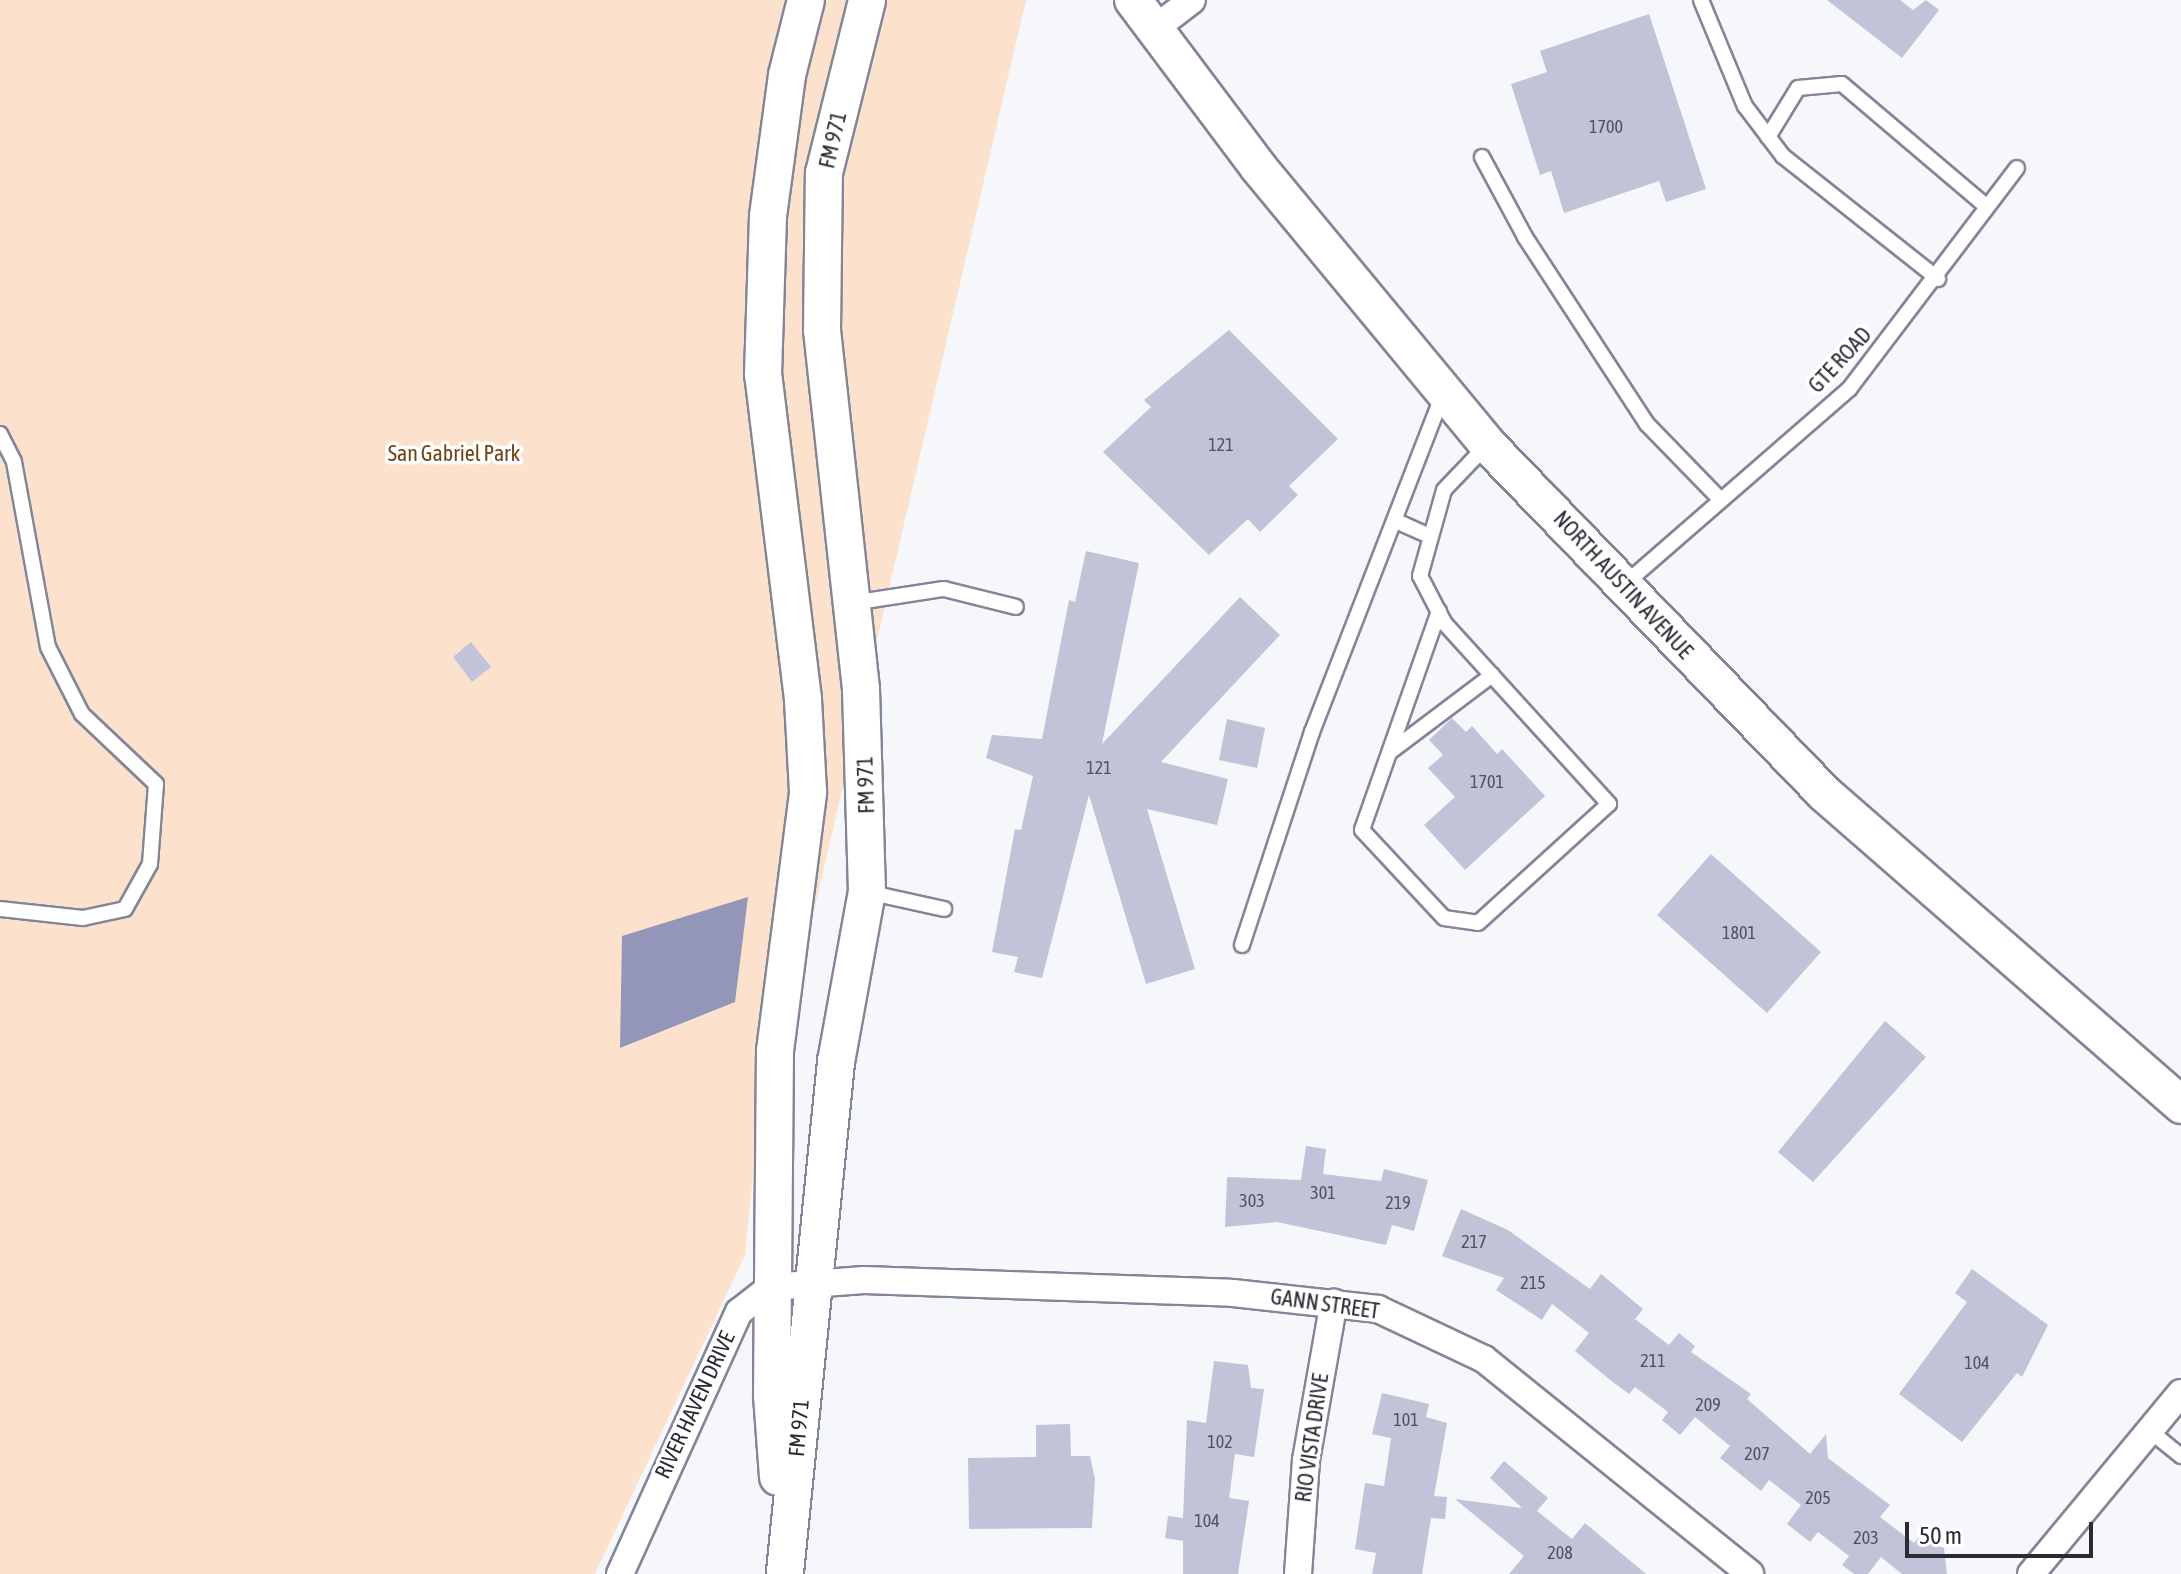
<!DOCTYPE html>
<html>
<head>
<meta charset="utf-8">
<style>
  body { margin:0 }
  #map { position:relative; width:2181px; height:1574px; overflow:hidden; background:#f6f7fb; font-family:"Asap Condensed",sans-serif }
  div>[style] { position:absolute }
  .green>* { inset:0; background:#fce2cd }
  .water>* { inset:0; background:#9396b9 }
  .building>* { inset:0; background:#c1c3d8 }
  .roads { filter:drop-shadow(2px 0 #838598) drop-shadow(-2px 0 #838598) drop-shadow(0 2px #838598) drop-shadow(0 -2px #838598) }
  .lane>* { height:14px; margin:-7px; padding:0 7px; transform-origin:7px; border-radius:7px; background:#fff }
  .street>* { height:26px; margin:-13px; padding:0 13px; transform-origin:13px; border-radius:13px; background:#fff }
  .secondary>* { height:36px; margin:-18px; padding:0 18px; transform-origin:18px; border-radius:18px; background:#fff }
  span { translate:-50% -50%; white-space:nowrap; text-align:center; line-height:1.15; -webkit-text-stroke:7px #fff; paint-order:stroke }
  .number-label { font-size:18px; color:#50515c }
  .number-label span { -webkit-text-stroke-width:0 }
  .street-label { font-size:22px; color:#2a2b33 }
  .park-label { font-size:22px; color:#6d4318 }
  .scale { position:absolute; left:1905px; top:1522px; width:188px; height:36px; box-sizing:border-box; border:4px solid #2a2b33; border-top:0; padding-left:10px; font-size:24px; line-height:28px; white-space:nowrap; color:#2a2b33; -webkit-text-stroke:6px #fff; paint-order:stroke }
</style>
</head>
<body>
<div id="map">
  <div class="green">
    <div style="clip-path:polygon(0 0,1026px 0,753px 1173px,745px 1255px,595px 1574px,0 1574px)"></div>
  </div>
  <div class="water">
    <div style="clip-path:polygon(748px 897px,735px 1002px,620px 1048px,622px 936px)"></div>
  </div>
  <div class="building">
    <div style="clip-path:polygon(1827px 0,1900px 0,1913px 10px,1926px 0,1939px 10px,1902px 58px)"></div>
    <div style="clip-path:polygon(1649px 14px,1706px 189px,1666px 202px,1659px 181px,1564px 213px,1551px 171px,1540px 175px,1511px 84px,1547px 72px,1540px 51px)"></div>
    <div style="clip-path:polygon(1229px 330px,1338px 439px,1289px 486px,1298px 495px,1260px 532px,1248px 519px,1209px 555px,1103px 452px,1151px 407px,1144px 400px)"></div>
    <div style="clip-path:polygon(1086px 551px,1139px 563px,1102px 744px,1240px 597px,1280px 635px,1161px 762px,1228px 779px,1217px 825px,1147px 809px,1195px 969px,1146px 984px,1089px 795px,1042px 978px,1014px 972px,1018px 957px,992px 952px,1015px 829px,1021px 830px,1033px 776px,986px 758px,992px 735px,1042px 739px,1069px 600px,1075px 602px)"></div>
    <div style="clip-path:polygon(471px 642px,491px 667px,472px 682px,453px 657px)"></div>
    <div style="clip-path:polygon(1452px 718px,1466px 732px,1472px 726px,1497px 754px,1502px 749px,1545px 796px,1465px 870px,1424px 825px,1455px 797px,1428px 768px,1443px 755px,1429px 740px)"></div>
    <div style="clip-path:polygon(1227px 719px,1265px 728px,1257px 768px,1219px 760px)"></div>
    <div style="clip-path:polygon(1711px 854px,1821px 952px,1767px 1013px,1657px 915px)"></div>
    <div style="clip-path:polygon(1885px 1021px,1926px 1057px,1813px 1182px,1778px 1152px)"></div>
    <div style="clip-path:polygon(1306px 1146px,1326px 1149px,1323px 1174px,1381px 1181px,1384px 1169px,1428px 1180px,1414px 1231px,1392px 1225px,1386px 1245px,1277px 1222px,1225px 1227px,1227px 1177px,1301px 1180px)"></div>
    <div style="clip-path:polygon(1461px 1209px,1508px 1230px,1590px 1289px,1601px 1274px,1643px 1309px,1635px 1319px,1669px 1345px,1679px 1333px,1695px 1346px,1691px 1352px,1751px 1394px,1747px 1399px,1810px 1454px,1826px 1434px,1828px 1458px,1890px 1505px,1880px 1517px,1914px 1543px,1918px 1538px,1944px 1548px,1947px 1574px,1902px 1574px,1881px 1557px,1868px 1574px,1854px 1574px,1842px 1565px,1849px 1556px,1818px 1532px,1810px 1542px,1787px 1524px,1801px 1505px,1769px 1480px,1761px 1491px,1720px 1458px,1730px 1446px,1695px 1417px,1680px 1435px,1662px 1420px,1668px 1412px,1635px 1387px,1629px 1394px,1609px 1379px,1575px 1351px,1589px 1333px,1552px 1304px,1542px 1320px,1496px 1290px,1504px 1278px,1442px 1256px)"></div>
    <div style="clip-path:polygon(1972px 1269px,2048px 1325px,2022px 1377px,2017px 1373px,1962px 1442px,1899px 1394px,1967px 1302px,1955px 1293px)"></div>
    <div style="clip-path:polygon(1214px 1361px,1248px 1365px,1251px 1388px,1264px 1389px,1254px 1457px,1235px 1454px,1229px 1498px,1249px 1501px,1238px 1574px,1183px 1574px,1183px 1541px,1165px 1538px,1168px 1516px,1183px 1518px,1187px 1420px,1206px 1423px)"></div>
    <div style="clip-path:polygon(1382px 1393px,1429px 1404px,1426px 1417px,1447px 1423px,1434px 1496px,1447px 1497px,1445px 1519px,1431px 1518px,1422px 1574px,1372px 1574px,1376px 1553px,1355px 1549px,1365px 1483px,1384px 1486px,1391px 1438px,1372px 1434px)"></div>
    <div style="clip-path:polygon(1070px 1424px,1071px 1456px,1090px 1456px,1095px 1479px,1092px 1528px,969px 1529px,968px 1458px,1036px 1457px,1036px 1425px)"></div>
    <div style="clip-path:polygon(1504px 1461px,1548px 1498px,1537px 1511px,1572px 1539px,1585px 1523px,1646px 1574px,1509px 1574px,1524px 1556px,1455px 1499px,1522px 1508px,1490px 1478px)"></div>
  </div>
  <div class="roads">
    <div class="lane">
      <div style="left:1701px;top:0;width:115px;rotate:67.5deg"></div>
      <div style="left:1745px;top:106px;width:63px;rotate:52.8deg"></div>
      <div style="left:1783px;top:156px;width:198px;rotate:38.4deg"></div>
      <div style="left:1768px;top:137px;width:57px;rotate:-58.5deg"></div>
      <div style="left:1798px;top:88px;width:44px;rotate:-5.2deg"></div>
      <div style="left:1842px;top:84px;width:190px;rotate:40.3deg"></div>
      <div style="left:1482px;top:157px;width:91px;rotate:61.7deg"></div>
      <div style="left:1525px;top:237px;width:223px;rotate:56.9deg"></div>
      <div style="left:1647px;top:424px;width:105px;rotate:45.8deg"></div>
      <div style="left:0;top:434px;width:31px;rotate:63deg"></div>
      <div style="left:14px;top:462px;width:188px;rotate:79.6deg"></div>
      <div style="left:48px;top:647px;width:75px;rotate:63.1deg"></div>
      <div style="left:82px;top:714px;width:102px;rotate:43.4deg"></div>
      <div style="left:156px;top:784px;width:80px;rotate:94.3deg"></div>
      <div style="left:150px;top:864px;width:51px;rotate:119.1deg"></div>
      <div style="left:125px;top:909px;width:43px;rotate:167.9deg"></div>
      <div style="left:83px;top:918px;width:83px;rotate:-173.8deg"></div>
      <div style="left:1396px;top:521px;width:34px;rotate:24deg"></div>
      <div style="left:1626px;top:583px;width:297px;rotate:-41deg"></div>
      <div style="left:1850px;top:388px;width:276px;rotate:-52.8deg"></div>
      <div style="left:852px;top:603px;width:93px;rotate:-8.7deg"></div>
      <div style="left:944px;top:589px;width:74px;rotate:14deg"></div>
      <div style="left:1439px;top:611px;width:232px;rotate:109.4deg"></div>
      <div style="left:1362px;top:830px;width:120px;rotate:47deg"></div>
      <div style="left:1444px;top:918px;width:34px;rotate:8deg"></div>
      <div style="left:1478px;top:923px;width:177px;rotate:-42.3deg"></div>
      <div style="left:1609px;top:804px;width:244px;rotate:-132.3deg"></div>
      <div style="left:1445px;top:624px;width:54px;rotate:-117.5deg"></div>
      <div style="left:1420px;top:576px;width:89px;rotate:-74.4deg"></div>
      <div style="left:1444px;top:490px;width:62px;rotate:-46.3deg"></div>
      <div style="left:1390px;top:752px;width:128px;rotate:-37deg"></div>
      <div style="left:867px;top:892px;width:79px;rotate:12.4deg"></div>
      <div style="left:1242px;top:945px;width:224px;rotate:-71.8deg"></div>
      <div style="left:1312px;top:732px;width:360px;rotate:-68.8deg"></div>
      <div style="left:2150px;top:1431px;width:40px;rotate:39deg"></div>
    </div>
    <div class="street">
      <div style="left:1153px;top:30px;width:49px;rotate:-37.6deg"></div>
      <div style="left:620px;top:1574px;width:288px;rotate:-65.6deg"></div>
      <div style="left:739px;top:1312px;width:41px;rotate:-38deg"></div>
      <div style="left:771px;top:1287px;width:93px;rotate:-4.3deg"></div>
      <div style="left:864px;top:1280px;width:369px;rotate:2deg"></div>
      <div style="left:1233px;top:1293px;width:146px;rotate:6.3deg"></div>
      <div style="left:1378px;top:1309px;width:117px;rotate:25.3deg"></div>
      <div style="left:1484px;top:1359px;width:342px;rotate:38.9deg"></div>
      <div style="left:1298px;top:1574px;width:114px;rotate:-86deg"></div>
      <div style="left:1306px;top:1460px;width:160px;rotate:-80deg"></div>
      <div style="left:2031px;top:1574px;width:235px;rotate:-50.4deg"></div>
    </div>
    <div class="secondary">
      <div style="left:1133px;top:0;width:210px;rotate:53.1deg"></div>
      <div style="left:1259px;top:168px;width:359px;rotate:50.4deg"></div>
      <div style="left:1488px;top:445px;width:485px;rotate:46deg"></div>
      <div style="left:1825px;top:794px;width:473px;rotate:41.1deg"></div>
      <div style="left:778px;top:1477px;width:82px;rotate:-94.2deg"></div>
      <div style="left:772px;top:1395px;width:344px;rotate:-89.5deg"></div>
      <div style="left:775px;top:1051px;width:261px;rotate:-82.7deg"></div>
      <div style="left:808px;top:792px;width:93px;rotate:-93.1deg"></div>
      <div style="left:803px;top:699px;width:326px;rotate:-97deg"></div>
      <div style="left:763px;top:375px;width:159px;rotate:-88.2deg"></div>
      <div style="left:768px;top:216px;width:142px;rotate:-82.3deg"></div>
      <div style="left:787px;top:75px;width:77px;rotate:-75.8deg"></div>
      <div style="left:785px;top:1572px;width:513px;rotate:-84.29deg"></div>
      <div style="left:836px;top:1062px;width:173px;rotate:-79.7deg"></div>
      <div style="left:867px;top:892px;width:203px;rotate:-91.7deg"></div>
      <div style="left:861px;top:689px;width:361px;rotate:-96.2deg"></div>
      <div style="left:822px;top:330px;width:157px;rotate:-89.3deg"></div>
      <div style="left:824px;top:173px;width:178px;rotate:-76deg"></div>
    </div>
  </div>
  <div class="number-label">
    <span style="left:1606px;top:127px">1700</span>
    <span style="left:1221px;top:445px">121</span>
    <span style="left:1099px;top:768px">121</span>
    <span style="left:1487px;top:782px">1701</span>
    <span style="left:1739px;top:933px">1801</span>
    <span style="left:1323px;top:1193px">301</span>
    <span style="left:1252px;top:1201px">303</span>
    <span style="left:1398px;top:1203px">219</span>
    <span style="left:1474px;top:1242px">217</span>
    <span style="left:1533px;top:1283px">215</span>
    <span style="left:1653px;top:1361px">211</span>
    <span style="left:1977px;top:1363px">104</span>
    <span style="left:1708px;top:1405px">209</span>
    <span style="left:1406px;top:1420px">101</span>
    <span style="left:1220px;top:1442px">102</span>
    <span style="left:1757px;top:1454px">207</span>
    <span style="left:1818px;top:1498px">205</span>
    <span style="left:1207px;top:1521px">104</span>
    <span style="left:1866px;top:1538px">203</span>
    <span style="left:1560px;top:1553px">208</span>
  </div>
  <div class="street-label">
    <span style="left:833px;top:140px;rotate:-77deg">FM 971</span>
    <span style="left:1840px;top:360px;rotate:-47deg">GTE ROAD</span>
    <span style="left:1623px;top:585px;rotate:47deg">NORTH AUSTIN AVENUE</span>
    <span style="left:866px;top:785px;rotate:-92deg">FM 971</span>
    <span style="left:1325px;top:1304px;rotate:8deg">GANN STREET</span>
    <span style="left:695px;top:1405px;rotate:-65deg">RIVER HAVEN DRIVE</span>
    <span style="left:799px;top:1428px;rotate:-85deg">FM 971</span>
    <span style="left:1312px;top:1438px;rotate:-82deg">RIO VISTA DRIVE</span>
  </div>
  <div class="park-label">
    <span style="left:454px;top:454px">San Gabriel Park</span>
  </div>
  <div class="scale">50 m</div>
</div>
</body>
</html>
